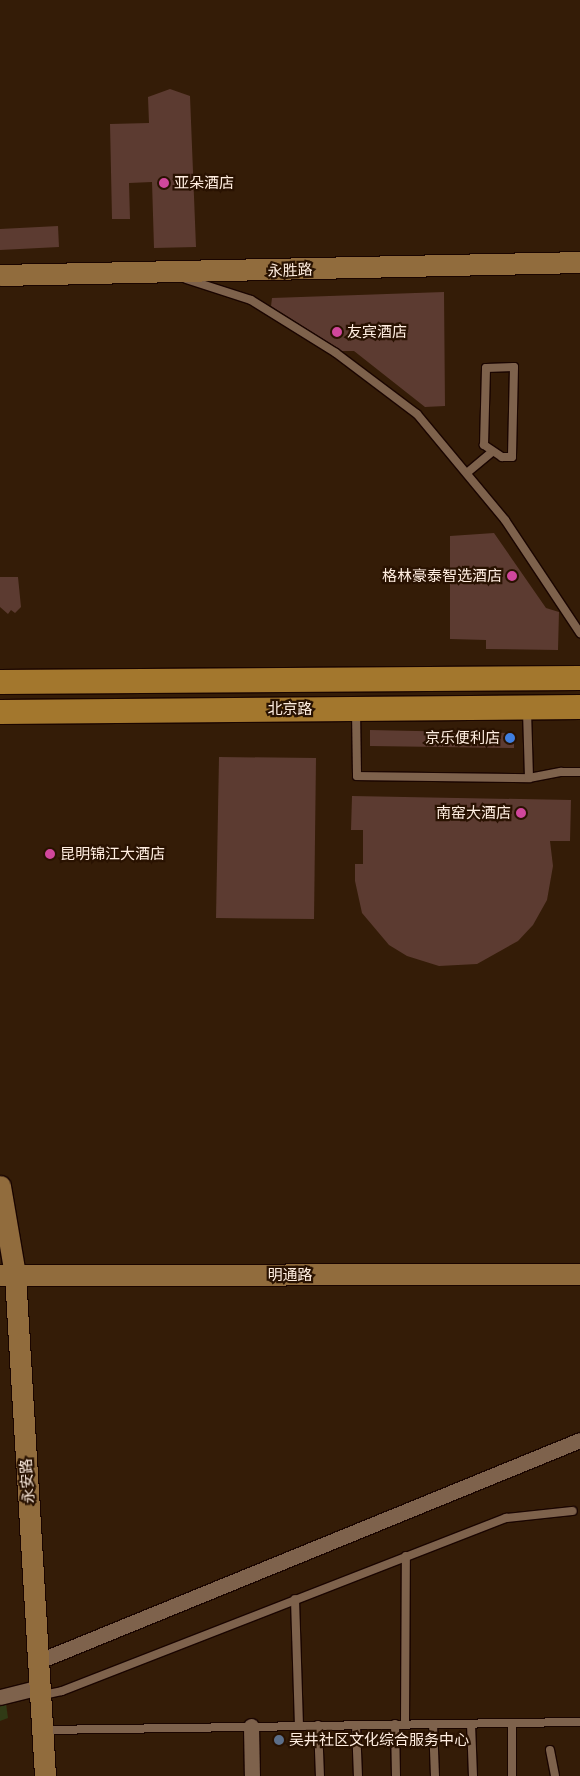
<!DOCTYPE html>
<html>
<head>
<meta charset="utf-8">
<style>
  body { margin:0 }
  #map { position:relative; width:580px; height:1776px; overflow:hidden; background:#341c07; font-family:"PT Sans Narrow","Noto Sans SC",sans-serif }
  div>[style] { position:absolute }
  .green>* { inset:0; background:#303a15 }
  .building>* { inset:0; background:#5c3b31 }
  .roads { filter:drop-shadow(1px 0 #1a0500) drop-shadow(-1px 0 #1a0500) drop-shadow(0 1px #1a0500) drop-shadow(0 -1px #1a0500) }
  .lane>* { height:8px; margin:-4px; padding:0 4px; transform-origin:4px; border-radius:4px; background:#7e624c }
  .street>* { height:15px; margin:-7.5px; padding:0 7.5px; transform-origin:7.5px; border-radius:7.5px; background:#7e624c }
  .secondary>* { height:21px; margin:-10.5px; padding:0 10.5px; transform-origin:10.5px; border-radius:10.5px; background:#916c3d }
  .primary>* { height:24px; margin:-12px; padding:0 12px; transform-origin:12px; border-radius:12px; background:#a3772d }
  .dots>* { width:14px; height:14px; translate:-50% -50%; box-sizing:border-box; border:2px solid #291201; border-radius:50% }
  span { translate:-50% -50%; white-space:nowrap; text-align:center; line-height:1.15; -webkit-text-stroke:4.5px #291201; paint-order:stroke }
  .poi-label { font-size:15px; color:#ffeee1 }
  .left { translate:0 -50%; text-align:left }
  .right { translate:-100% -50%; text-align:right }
  .street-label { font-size:15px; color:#ffeee1 }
</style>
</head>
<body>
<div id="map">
  <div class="green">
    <div style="clip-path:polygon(4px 1689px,8px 1718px,0 1721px,0 1691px)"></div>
  </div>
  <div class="building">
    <div style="clip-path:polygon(170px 89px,190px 96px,196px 247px,154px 248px,152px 182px,129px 183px,130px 219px,112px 219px,110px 124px,149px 123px,148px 97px)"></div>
    <div style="clip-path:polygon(58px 226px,59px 247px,0 250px,0 229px)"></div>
    <div style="clip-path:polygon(444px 292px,445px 406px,425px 407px,354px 351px,342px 351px,271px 306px,272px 298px)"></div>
    <div style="clip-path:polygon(494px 533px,546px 608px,559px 612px,558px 650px,486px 649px,486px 640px,450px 639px,450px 536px)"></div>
    <div style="clip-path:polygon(0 577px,18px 577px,21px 607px,15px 613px,11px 610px,8px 614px,0 607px)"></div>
    <div style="clip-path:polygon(370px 730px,514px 733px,514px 748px,370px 746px)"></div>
    <div style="clip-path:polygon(219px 757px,316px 758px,314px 919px,216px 918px)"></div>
    <div style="clip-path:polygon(352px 796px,571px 800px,570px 841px,550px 841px,553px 866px,547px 900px,533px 925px,518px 941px,477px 964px,439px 966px,407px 956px,389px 945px,362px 913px,355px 881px,355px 864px,363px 864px,363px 830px,351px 830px)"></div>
  </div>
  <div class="roads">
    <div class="lane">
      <div style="left:186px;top:279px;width:68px;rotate:17.9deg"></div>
      <div style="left:251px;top:300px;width:100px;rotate:31.9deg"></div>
      <div style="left:336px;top:353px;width:101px;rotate:37deg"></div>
      <div style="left:417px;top:414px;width:138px;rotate:50.3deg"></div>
      <div style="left:505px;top:520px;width:136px;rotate:56.4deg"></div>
      <div style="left:514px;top:367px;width:90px;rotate:91.3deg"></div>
      <div style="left:512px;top:457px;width:10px;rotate:180deg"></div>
      <div style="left:502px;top:457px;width:22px;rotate:-146deg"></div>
      <div style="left:484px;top:445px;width:77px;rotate:-88.5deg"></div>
      <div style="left:486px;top:368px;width:28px;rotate:-2deg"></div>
      <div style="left:468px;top:472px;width:31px;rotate:-40deg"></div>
      <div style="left:356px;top:711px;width:65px;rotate:89.1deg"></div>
      <div style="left:357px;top:776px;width:172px;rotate:0.7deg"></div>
      <div style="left:529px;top:778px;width:69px;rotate:-91.7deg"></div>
      <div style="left:529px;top:778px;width:33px;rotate:-11deg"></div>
      <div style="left:561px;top:772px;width:19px"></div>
      <div style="left:295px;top:1599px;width:126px;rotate:88.2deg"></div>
      <div style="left:43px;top:1695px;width:19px;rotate:-12deg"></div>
      <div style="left:62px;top:1691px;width:477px;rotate:-21.3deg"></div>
      <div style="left:506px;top:1518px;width:67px;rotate:-6deg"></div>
      <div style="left:512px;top:1723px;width:53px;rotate:90deg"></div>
      <div style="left:395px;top:1724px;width:52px;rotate:88.9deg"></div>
      <div style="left:405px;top:1724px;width:168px;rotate:-89.7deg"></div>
      <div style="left:433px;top:1724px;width:52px;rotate:87.8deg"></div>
      <div style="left:471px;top:1724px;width:52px;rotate:87.8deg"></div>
      <div style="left:318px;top:1725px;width:51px;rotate:87.8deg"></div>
      <div style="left:356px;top:1725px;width:51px;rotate:87.8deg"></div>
      <div style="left:45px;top:1730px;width:535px;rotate:-0.86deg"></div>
      <div style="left:550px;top:1750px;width:26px;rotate:79deg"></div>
    </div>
    <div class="street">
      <div style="left:39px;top:1661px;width:584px;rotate:-22.22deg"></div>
      <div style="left:0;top:1697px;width:41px;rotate:-14deg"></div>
      <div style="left:251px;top:1726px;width:50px;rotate:88.9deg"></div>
    </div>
    <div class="secondary">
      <div style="left:0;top:275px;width:580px;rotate:-1.28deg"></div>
      <div style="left:0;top:1186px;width:90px;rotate:80.4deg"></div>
      <div style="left:15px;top:1275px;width:502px;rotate:86.57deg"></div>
      <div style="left:0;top:1275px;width:580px;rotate:-0.1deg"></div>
    </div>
    <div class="primary">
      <div style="left:0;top:682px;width:580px;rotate:-0.4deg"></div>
      <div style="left:0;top:712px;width:580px;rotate:-0.49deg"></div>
    </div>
  </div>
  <div class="dots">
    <div style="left:164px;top:183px;background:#d1479c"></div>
    <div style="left:337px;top:332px;background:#d1479c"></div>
    <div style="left:512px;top:576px;background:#d1479c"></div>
    <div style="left:510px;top:738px;background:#3f7fe0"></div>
    <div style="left:521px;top:813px;background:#d1479c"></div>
    <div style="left:50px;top:854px;background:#d1479c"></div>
    <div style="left:279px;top:1740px;background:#5c6f8a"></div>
  </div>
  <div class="poi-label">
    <span class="left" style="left:174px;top:183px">亚朵酒店</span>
    <span class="left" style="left:347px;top:332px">友宾酒店</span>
    <span class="right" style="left:502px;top:576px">格林豪泰智选酒店</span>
    <span class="right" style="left:500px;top:738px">京乐便利店</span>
    <span class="right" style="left:511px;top:813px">南窑大酒店</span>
    <span class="left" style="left:60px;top:854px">昆明锦江大酒店</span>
    <span class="left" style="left:289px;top:1740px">吴井社区文化综合服务中心</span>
  </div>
  <div class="street-label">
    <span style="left:290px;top:270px;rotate:-2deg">永胜路</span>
    <span style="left:290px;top:709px">北京路</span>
    <span style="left:290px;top:1275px">明通路</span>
    <span style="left:27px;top:1481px;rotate:-94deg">永安路</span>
  </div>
</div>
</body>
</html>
